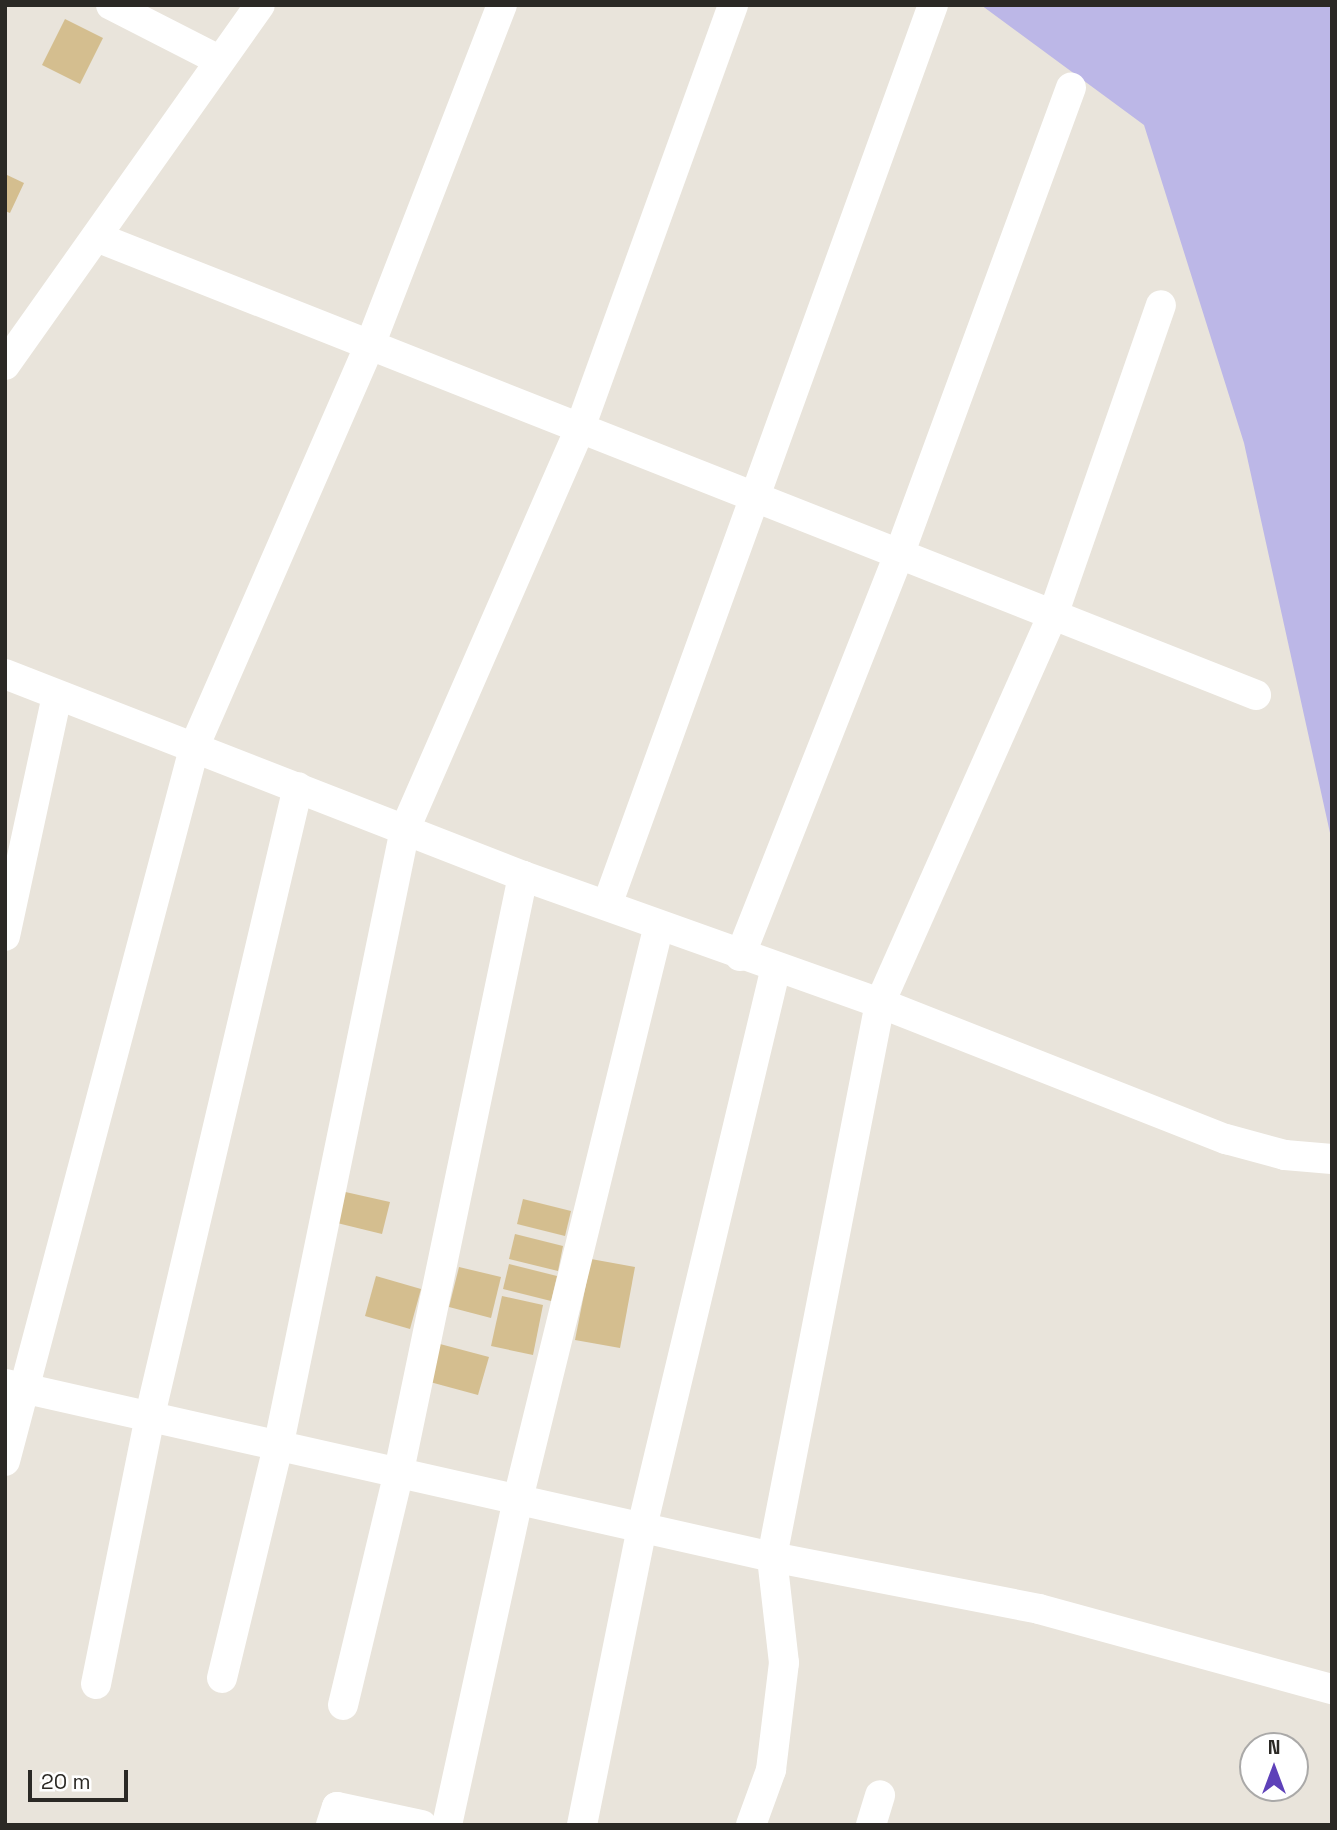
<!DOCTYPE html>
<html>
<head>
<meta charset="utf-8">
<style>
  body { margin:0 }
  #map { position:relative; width:1337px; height:1830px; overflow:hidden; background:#e9e4db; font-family:"Space Grotesk",sans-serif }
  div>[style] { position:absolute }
  .water>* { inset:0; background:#bcb7e7 }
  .building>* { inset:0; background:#d4be8f }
  .minor>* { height:30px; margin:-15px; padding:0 15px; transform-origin:15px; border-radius:15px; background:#fff }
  span { translate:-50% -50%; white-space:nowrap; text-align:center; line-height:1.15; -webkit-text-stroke:6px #fff; paint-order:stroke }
  .frame { position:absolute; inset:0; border:7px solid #2b2925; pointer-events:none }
  .north { position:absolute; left:1239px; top:1732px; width:70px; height:70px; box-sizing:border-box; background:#fff; border:2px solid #aaa9a8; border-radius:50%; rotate:0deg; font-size:19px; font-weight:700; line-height:28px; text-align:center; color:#2b2925 }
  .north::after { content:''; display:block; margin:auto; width:24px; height:32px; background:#5e41b9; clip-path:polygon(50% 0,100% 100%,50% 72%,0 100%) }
  .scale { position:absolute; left:28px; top:1770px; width:100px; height:32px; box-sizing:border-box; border:4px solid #2b2925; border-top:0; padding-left:9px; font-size:21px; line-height:24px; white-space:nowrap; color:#2b2925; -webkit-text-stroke:5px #fff; paint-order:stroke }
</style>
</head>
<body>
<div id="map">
  <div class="water">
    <div style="clip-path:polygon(981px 5px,1332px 5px,1332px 842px,1244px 443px,1144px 125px)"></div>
  </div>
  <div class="building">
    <div style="clip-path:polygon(65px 19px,103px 38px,80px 84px,42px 65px)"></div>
    <div style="clip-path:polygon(5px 174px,24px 183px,10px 213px,5px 211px)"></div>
    <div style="clip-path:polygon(341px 1191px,390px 1202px,382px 1234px,333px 1222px)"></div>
    <div style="clip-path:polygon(523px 1199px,571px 1211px,565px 1236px,517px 1224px)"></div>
    <div style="clip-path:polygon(515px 1234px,563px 1246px,558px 1271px,509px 1259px)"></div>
    <div style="clip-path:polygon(591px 1259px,635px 1267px,620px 1348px,575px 1340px)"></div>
    <div style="clip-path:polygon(509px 1264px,557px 1276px,551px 1301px,503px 1289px)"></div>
    <div style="clip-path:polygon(459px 1267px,501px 1277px,491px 1318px,449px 1307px)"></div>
    <div style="clip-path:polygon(376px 1276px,421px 1289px,410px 1329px,365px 1316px)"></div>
    <div style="clip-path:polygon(502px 1296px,543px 1305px,533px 1355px,491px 1346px)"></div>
    <div style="clip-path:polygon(440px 1344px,489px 1357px,478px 1395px,430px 1382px)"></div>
  </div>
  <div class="minor">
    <div style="left:111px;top:5px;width:119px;rotate:27deg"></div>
    <div style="left:99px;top:238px;width:1244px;rotate:21.55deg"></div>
    <div style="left:5px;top:365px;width:441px;rotate:-54.7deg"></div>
    <div style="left:5px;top:674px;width:556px;rotate:21.3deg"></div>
    <div style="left:523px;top:876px;width:379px;rotate:19.6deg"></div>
    <div style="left:880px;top:1003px;width:372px;rotate:21.5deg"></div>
    <div style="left:1226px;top:1139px;width:61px;rotate:15.2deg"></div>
    <div style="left:1285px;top:1155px;width:47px;rotate:4.9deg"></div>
    <div style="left:607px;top:905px;width:957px;rotate:-70.09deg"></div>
    <div style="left:5px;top:936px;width:246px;rotate:-77.8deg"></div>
    <div style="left:740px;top:956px;width:431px;rotate:-68.4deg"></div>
    <div style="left:899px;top:555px;width:498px;rotate:-69.8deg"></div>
    <div style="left:5px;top:1384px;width:786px;rotate:12.71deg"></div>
    <div style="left:772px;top:1557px;width:272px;rotate:11deg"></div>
    <div style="left:1039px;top:1609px;width:304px;rotate:15.3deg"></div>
    <div style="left:5px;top:1461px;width:741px;rotate:-75.14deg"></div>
    <div style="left:195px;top:745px;width:437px;rotate:-66.4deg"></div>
    <div style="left:370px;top:345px;width:365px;rotate:-68.8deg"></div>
    <div style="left:222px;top:1678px;width:242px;rotate:-76.4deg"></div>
    <div style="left:279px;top:1443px;width:627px;rotate:-78.4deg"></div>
    <div style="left:405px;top:829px;width:438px;rotate:-66.4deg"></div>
    <div style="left:580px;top:428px;width:450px;rotate:-70.1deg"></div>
    <div style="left:96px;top:1684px;width:274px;rotate:-78.6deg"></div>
    <div style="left:150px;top:1415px;width:645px;rotate:-76.74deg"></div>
    <div style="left:343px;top:1705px;width:241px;rotate:-76.5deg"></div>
    <div style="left:399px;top:1471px;width:608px;rotate:-78.23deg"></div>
    <div style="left:331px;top:1825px;width:19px;rotate:-72deg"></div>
    <div style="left:337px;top:1807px;width:87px;rotate:12deg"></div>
    <div style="left:447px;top:1825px;width:334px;rotate:-77.7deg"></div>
    <div style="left:518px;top:1499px;width:591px;rotate:-76.2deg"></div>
    <div style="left:582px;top:1825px;width:304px;rotate:-78.6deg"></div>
    <div style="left:642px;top:1527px;width:576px;rotate:-76.54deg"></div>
    <div style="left:751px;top:1825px;width:59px;rotate:-70deg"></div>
    <div style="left:771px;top:1770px;width:108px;rotate:-83.1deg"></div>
    <div style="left:784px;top:1663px;width:107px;rotate:-96.5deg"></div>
    <div style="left:772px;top:1557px;width:564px;rotate:-78.97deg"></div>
    <div style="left:880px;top:1003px;width:425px;rotate:-66deg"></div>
    <div style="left:1053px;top:615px;width:328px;rotate:-70.8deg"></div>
    <div style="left:871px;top:1825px;width:31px;rotate:-73deg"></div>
  </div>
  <div class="frame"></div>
  <div class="north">N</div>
  <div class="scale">20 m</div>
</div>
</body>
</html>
